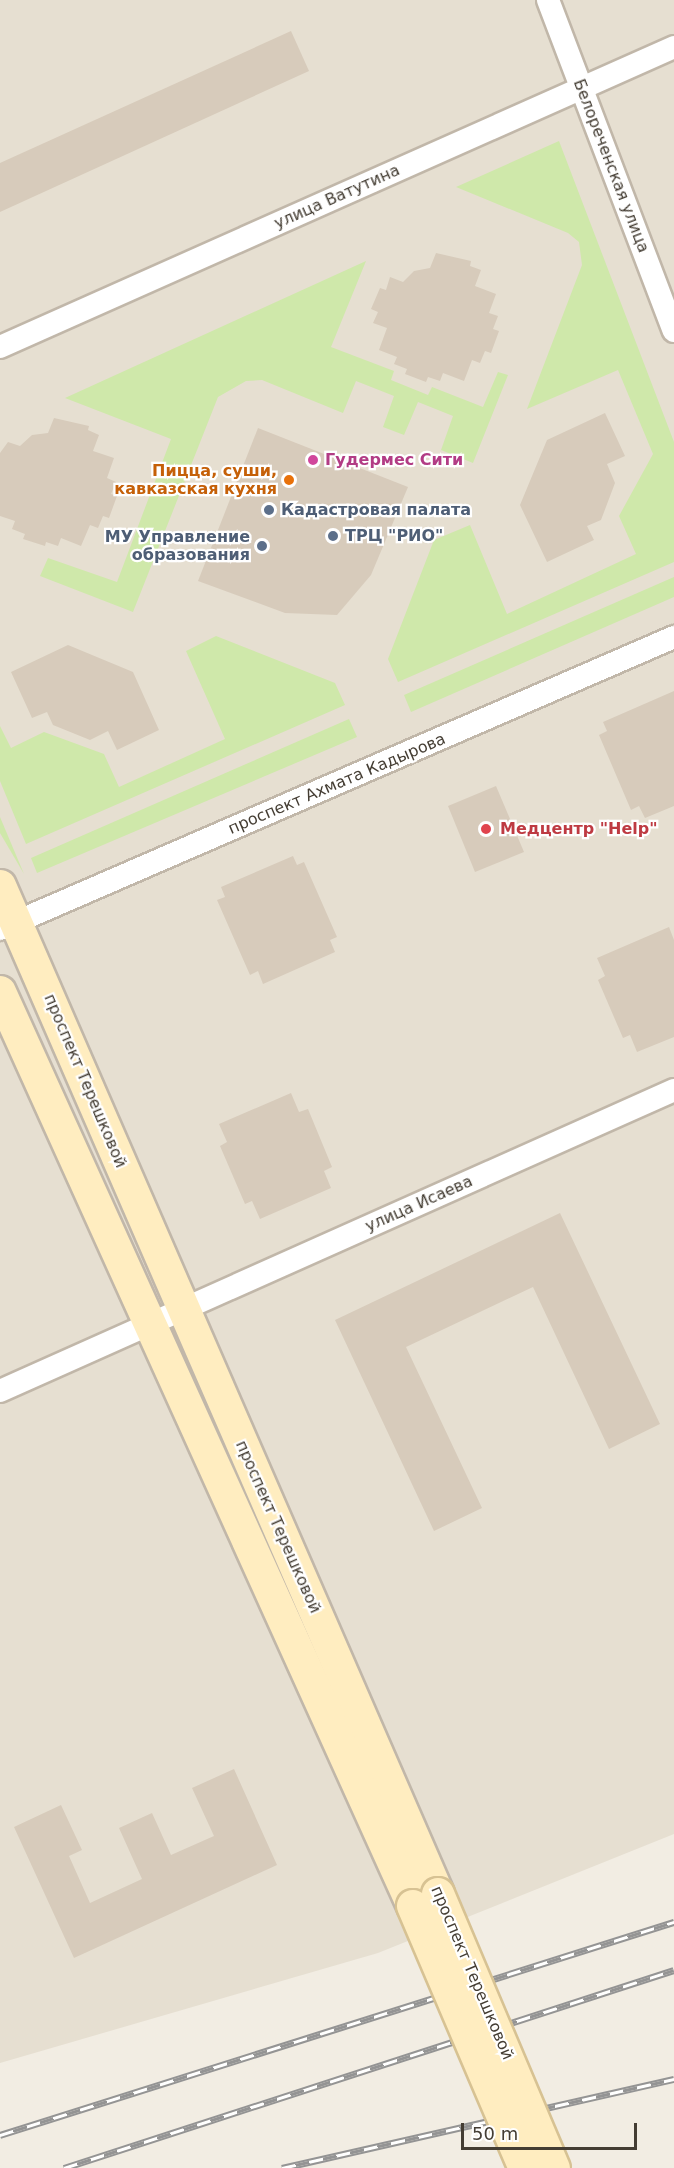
<!DOCTYPE html>
<html>
<head>
<meta charset="utf-8">
<style>
  body { margin:0 }
  #map { position:relative; width:674px; height:2168px; overflow:hidden; background:#f2ede3; font-family:"DejaVu Sans",sans-serif }
  div>[style] { position:absolute }
  .residential>* { inset:0; background:#e6dfd1 }
  .green>* { inset:0; background:#cfe8aa }
  .building>* { inset:0; background:#d7cbbb }
  .roads { filter:drop-shadow(2px 0 #c1b7a9) drop-shadow(-2px 0 #c1b7a9) drop-shadow(0 2px #c1b7a9) drop-shadow(0 -2px #c1b7a9) }
  .street>* { height:22px; margin:-11px; padding:0 11px; transform-origin:11px; border-radius:11px; background:#fff }
  .secondary>* { height:32px; margin:-16px; padding:0 16px; transform-origin:16px; border-radius:16px; background:#ffedc0 }
  .rail>* { height:7px; margin-top:-3.5px; transform-origin:0; background:repeating-linear-gradient(90deg,#fff 0 14px,#949494 0 28px); box-sizing:border-box; border-block:2px solid #949494 }
  .bridges { filter:drop-shadow(2px 0 #d7c293) drop-shadow(-2px 0 #d7c293) drop-shadow(0 2px #d7c293) drop-shadow(0 -2px #d7c293) }
  .secondary-bridge>* { height:32px; margin:-16px; padding:0 16px; transform-origin:16px; border-radius:16px; background:#ffedc0 }
  .dots>* { width:16px; height:16px; translate:-50% -50%; box-sizing:border-box; border:3px solid #fff; border-radius:50% }
  span { translate:-50% -50%; white-space:nowrap; text-align:center; line-height:1.15; -webkit-text-stroke:4.5px #fff; paint-order:stroke }
  .street-label { font-size:16px; color:#443d33 }
  .hotel-label { font-size:16px; color:#b23c85; font-weight:700 }
  .left { translate:0 -50%; text-align:left }
  .food-label { font-size:16px; color:#c56008; font-weight:700 }
  .right { translate:-100% -50%; text-align:right }
  .service-label { font-size:16px; color:#4e5e75; font-weight:700 }
  .health-label { font-size:16px; color:#be3a42; font-weight:700 }
  .scale { position:absolute; left:461px; top:2123px; width:176px; height:27px; box-sizing:border-box; border:3px solid #443d33; border-top:0; padding-left:8px; font-size:18px; line-height:21px; white-space:nowrap; color:#443d33; -webkit-text-stroke:4px #fff; paint-order:stroke }
</style>
</head>
<body>
<div id="map">
  <div class="residential">
    <div style="clip-path:polygon(0 0,674px 0,674px 1834px,378px 1953px,0 2063px)"></div>
  </div>
  <div class="green">
    <div style="clip-path:polygon(559px 141px,674px 442px,674px 562px,398px 682px,388px 659px,434px 540px,470px 525px,507px 614px,636px 554px,619px 516px,653px 454px,618px 370px,527px 409px,582px 265px,579px 242px,568px 233px,456px 187px)"></div>
    <div style="clip-path:polygon(366px 261px,331px 347px,394px 371px,391px 380px,428px 395px,432px 387px,483px 407px,498px 372px,508px 375px,473px 463px,441px 450px,453px 416px,418px 402px,404px 435px,383px 427px,394px 396px,356px 381px,343px 413px,262px 380px,246px 381px,218px 397px,133px 612px,40px 576px,48px 558px,117px 582px,171px 439px,65px 398px)"></div>
    <div style="clip-path:polygon(674px 577px,674px 597px,411px 712px,404px 695px)"></div>
    <div style="clip-path:polygon(216px 636px,335px 683px,345px 705px,26px 844px,0 781px,0 726px,11px 748px,44px 732px,104px 754px,119px 787px,225px 739px,186px 651px)"></div>
    <div style="clip-path:polygon(349px 719px,357px 737px,37px 873px,31px 858px)"></div>
    <div style="clip-path:polygon(0 817px,24px 874px,0 833px)"></div>
  </div>
  <div class="building">
    <div style="clip-path:polygon(291px 31px,309px 71px,0 212px,0 163px)"></div>
    <div style="clip-path:polygon(436px 253px,471px 261px,470px 266px,481px 270px,475px 286px,496px 294px,489px 313px,498px 316px,493px 329px,499px 331px,491px 353px,485px 351px,480px 363px,472px 360px,464px 381px,443px 373px,440px 381px,428px 377px,426px 382px,405px 374px,407px 369px,394px 364px,397px 357px,379px 350px,387px 328px,373px 323px,378px 312px,371px 309px,380px 288px,386px 290px,390px 277px,403px 282px,414px 271px,430px 268px)"></div>
    <div style="clip-path:polygon(605px 413px,625px 456px,607px 464px,615px 483px,601px 520px,587px 526px,594px 540px,547px 562px,520px 505px,547px 440px)"></div>
    <div style="clip-path:polygon(54px 418px,89px 426px,88px 430px,99px 435px,93px 451px,114px 458px,107px 478px,116px 482px,111px 494px,117px 496px,109px 518px,103px 516px,98px 528px,90px 525px,81px 546px,61px 538px,58px 546px,46px 542px,45px 546px,23px 539px,25px 534px,12px 529px,15px 521px,0 516px,0 453px,8px 442px,20px 446px,32px 435px,48px 433px)"></div>
    <div style="clip-path:polygon(258px 428px,408px 487px,371px 575px,337px 615px,285px 613px,198px 581px)"></div>
    <div style="clip-path:polygon(68px 645px,133px 672px,159px 730px,117px 750px,108px 731px,90px 740px,53px 725px,47px 712px,32px 718px,11px 672px)"></div>
    <div style="clip-path:polygon(674px 691px,674px 806px,645px 818px,639px 806px,631px 810px,599px 735px,607px 731px,603px 722px)"></div>
    <div style="clip-path:polygon(496px 786px,524px 852px,475px 872px,448px 806px)"></div>
    <div style="clip-path:polygon(293px 856px,297px 865px,304px 862px,337px 937px,330px 940px,335px 952px,263px 984px,258px 971px,250px 975px,217px 900px,225px 897px,221px 887px)"></div>
    <div style="clip-path:polygon(669px 927px,674px 940px,674px 1037px,637px 1052px,630px 1035px,623px 1038px,598px 980px,605px 976px,597px 958px)"></div>
    <div style="clip-path:polygon(291px 1093px,299px 1112px,308px 1109px,332px 1167px,324px 1171px,331px 1188px,260px 1219px,252px 1201px,245px 1204px,220px 1146px,227px 1142px,219px 1124px)"></div>
    <div style="clip-path:polygon(560px 1213px,660px 1424px,609px 1449px,533px 1287px,406px 1347px,482px 1508px,434px 1531px,335px 1320px)"></div>
    <div style="clip-path:polygon(234px 1769px,277px 1865px,74px 1958px,14px 1827px,61px 1805px,82px 1850px,69px 1856px,90px 1903px,142px 1879px,119px 1828px,152px 1813px,171px 1855px,214px 1836px,192px 1788px)"></div>
  </div>
  <div class="roads">
    <div class="street">
      <div style="left:548px;top:0;width:354px;rotate:69.2deg"></div>
      <div style="left:0;top:347px;width:738px;rotate:-23.99deg"></div>
      <div style="left:0;top:929px;width:735px;rotate:-23.42deg"></div>
      <div style="left:0;top:1391px;width:738px;rotate:-24.06deg"></div>
    </div>
    <div class="secondary">
      <div style="left:0;top:886px;width:1099px;rotate:66.51deg"></div>
      <div style="left:0;top:992px;width:1003px;rotate:65.68deg"></div>
    </div>
  </div>
  <div class="rail">
    <div style="left:0;top:2135px;width:707px;rotate:-17.54deg"></div>
    <div style="left:64px;top:2168px;width:641px;rotate:-17.98deg"></div>
    <div style="left:282px;top:2168px;width:402px;rotate:-12.8deg"></div>
  </div>
  <div class="bridges">
    <div class="secondary-bridge">
      <div style="left:438px;top:1894px;width:298px;rotate:67.1deg"></div>
      <div style="left:413px;top:1906px;width:285px;rotate:66.9deg"></div>
    </div>
  </div>
  <div class="dots">
    <div style="left:313px;top:460px;background:#d1479c"></div>
    <div style="left:289px;top:480px;background:#e8710a"></div>
    <div style="left:269px;top:510px;background:#5c6f8a"></div>
    <div style="left:333px;top:536px;background:#5c6f8a"></div>
    <div style="left:262px;top:546px;background:#5c6f8a"></div>
    <div style="left:486px;top:829px;background:#e0444e"></div>
  </div>
  <div class="street-label">
    <span style="left:611px;top:166px;rotate:69deg">Белореченская улица</span>
    <span style="left:337px;top:197px;rotate:-24deg">улица Ватутина</span>
    <span style="left:337px;top:784px;rotate:-23deg">проспект Ахмата Кадырова</span>
    <span style="left:85px;top:1081px;rotate:67deg">проспект Терешковой</span>
    <span style="left:419px;top:1204px;rotate:-24deg">улица Исаева</span>
    <span style="left:278px;top:1527px;rotate:66deg">проспект Терешковой</span>
    <span style="left:472px;top:1973px;rotate:67deg">проспект Терешковой</span>
  </div>
  <div class="hotel-label">
    <span class="left" style="left:325px;top:460px">Гудермес Сити</span>
  </div>
  <div class="food-label">
    <span class="right" style="left:277px;top:480px">Пицца, суши,<br>кавказская кухня</span>
  </div>
  <div class="service-label">
    <span class="left" style="left:281px;top:510px">Кадастровая палата</span>
    <span class="left" style="left:345px;top:536px">ТРЦ "РИО"</span>
    <span class="right" style="left:250px;top:546px">МУ Управление<br>образования</span>
  </div>
  <div class="health-label">
    <span class="left" style="left:500px;top:829px">Медцентр "Help"</span>
  </div>
  <div class="scale">50 m</div>
</div>
</body>
</html>
